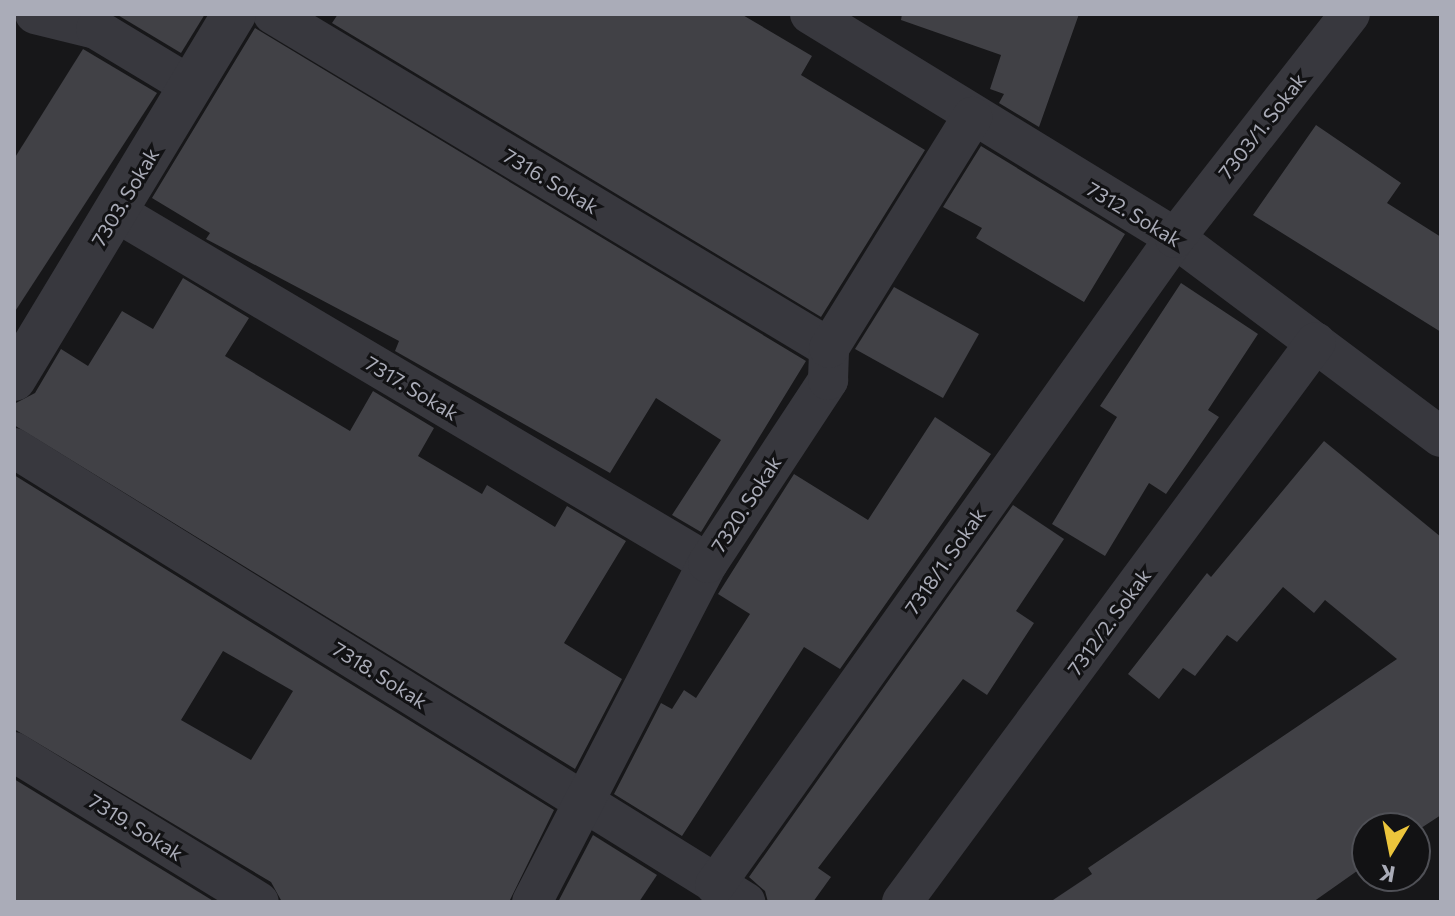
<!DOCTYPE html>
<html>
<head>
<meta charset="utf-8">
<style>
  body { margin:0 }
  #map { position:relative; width:1455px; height:916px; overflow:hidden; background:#171719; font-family:Commissioner,sans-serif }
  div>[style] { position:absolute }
  .building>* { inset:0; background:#414146 }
  .minor>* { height:40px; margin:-20px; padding:0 20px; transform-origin:20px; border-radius:20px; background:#38383e }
  .tertiary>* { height:44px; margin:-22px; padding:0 22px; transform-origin:22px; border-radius:22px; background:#38383e }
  span { translate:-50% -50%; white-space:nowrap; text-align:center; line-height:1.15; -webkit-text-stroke:6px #121214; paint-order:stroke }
  .street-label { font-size:20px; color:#aaacb8 }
  .frame { position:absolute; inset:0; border:16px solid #aaacb8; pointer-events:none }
  .north { position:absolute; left:1351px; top:812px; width:80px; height:80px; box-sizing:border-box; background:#121214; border:2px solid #4f5056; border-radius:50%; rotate:190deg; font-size:22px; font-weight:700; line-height:32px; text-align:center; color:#aaacb8 }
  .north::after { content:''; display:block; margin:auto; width:28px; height:36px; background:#ecc53c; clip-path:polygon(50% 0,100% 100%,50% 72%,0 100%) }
</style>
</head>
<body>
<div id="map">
  <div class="building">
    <div style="clip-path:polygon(116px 14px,205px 14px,181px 53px)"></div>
    <div style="clip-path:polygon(338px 14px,741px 14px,812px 56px,801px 75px,925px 150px,821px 317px,332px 23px)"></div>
    <div style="clip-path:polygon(902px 14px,1079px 14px,1039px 127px,999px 103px,1004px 94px,990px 89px,1001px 55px,901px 20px)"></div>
    <div style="clip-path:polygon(255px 28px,806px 361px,701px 532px,672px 515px,721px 440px,656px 398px,610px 473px,395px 351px,399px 341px,206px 239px,210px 233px,152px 198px)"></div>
    <div style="clip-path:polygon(83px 49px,157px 93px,14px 313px,14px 159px)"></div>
    <div style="clip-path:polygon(1316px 125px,1401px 183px,1387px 203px,1441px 237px,1441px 332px,1253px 215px)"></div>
    <div style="clip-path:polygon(981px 146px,1125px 234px,1084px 302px,976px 238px,982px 228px,943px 207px)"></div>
    <div style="clip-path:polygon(183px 278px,249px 318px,225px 356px,350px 431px,373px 391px,434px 428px,418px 456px,482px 494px,487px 485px,555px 527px,567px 506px,626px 541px,564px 643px,622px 679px,575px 769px,14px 425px,14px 404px,35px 393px,61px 349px,88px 366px,122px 311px,153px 329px)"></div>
    <div style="clip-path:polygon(1181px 283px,1258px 334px,1208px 410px,1219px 417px,1187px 464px,1166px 494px,1149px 483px,1105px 556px,1052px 524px,1117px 417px,1100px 406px)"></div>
    <div style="clip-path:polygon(894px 287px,979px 334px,943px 398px,855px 349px)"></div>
    <div style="clip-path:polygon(935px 417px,991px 454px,840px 669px,804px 647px,682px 836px,614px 794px,661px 703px,672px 709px,684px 690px,696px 698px,750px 614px,718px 594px,794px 474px,868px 520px)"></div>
    <div style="clip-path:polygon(1324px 441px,1441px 537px,1441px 815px,1415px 832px,1415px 828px,1367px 828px,1367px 864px,1313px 902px,1050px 902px,1092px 874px,1088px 868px,1397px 659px,1325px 600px,1314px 613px,1283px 587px,1237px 642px,1227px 635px,1195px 676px,1183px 668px,1159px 699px,1128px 674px,1207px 573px,1211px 577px)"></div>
    <div style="clip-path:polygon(evenodd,14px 475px,554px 810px,509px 902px,282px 902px,271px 882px,14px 729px,14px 475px,223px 651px,293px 691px,251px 760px,181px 720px,223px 651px)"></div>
    <div style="clip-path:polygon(1013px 505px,1064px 539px,1016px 611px,1034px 623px,987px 695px,963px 679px,818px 868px,831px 877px,813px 902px,768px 902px,765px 891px,749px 877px)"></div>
    <div style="clip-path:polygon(14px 779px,215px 902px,14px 902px)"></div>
    <div style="clip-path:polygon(593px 835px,657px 875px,639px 902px,558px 902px)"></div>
  </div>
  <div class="minor">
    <div style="left:35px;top:14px;width:63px;rotate:13.8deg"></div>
    <div style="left:96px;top:29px;width:112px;rotate:31.1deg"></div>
    <div style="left:273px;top:14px;width:649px;rotate:30.99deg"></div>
    <div style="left:810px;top:14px;width:428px;rotate:31.5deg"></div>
    <div style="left:1175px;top:238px;width:332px;rotate:36.8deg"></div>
    <div style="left:116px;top:212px;width:688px;rotate:30.66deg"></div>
    <div style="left:14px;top:448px;width:861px;rotate:31.84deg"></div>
    <div style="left:14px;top:752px;width:287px;rotate:31.5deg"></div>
    <div style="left:715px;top:885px;width:794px;rotate:-54.59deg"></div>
    <div style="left:1175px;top:238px;width:284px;rotate:-52deg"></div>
    <div style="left:532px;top:902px;width:382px;rotate:-62.6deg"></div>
    <div style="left:708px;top:563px;width:219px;rotate:-56.7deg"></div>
    <div style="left:828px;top:380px;width:32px;rotate:-88deg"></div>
    <div style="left:829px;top:348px;width:272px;rotate:-58.2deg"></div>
    <div style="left:902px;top:902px;width:696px;rotate:-53.53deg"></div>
  </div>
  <div class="tertiary">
    <div style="left:14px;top:379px;width:426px;rotate:-58.9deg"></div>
  </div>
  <div class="street-label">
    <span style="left:1262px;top:126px;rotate:-52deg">7303/1. Sokak</span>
    <span style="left:551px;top:181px;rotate:31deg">7316. Sokak</span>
    <span style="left:125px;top:197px;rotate:-59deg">7303. Sokak</span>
    <span style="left:1134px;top:214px;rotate:31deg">7312. Sokak</span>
    <span style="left:412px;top:388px;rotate:31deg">7317. Sokak</span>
    <span style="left:746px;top:504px;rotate:-57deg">7320. Sokak</span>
    <span style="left:945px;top:561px;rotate:-55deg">7318/1. Sokak</span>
    <span style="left:1109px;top:622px;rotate:-54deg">7312/2. Sokak</span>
    <span style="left:380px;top:675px;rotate:32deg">7318. Sokak</span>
    <span style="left:136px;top:827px;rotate:32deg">7319. Sokak</span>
  </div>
  <div class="frame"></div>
  <div class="north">K</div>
</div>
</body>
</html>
